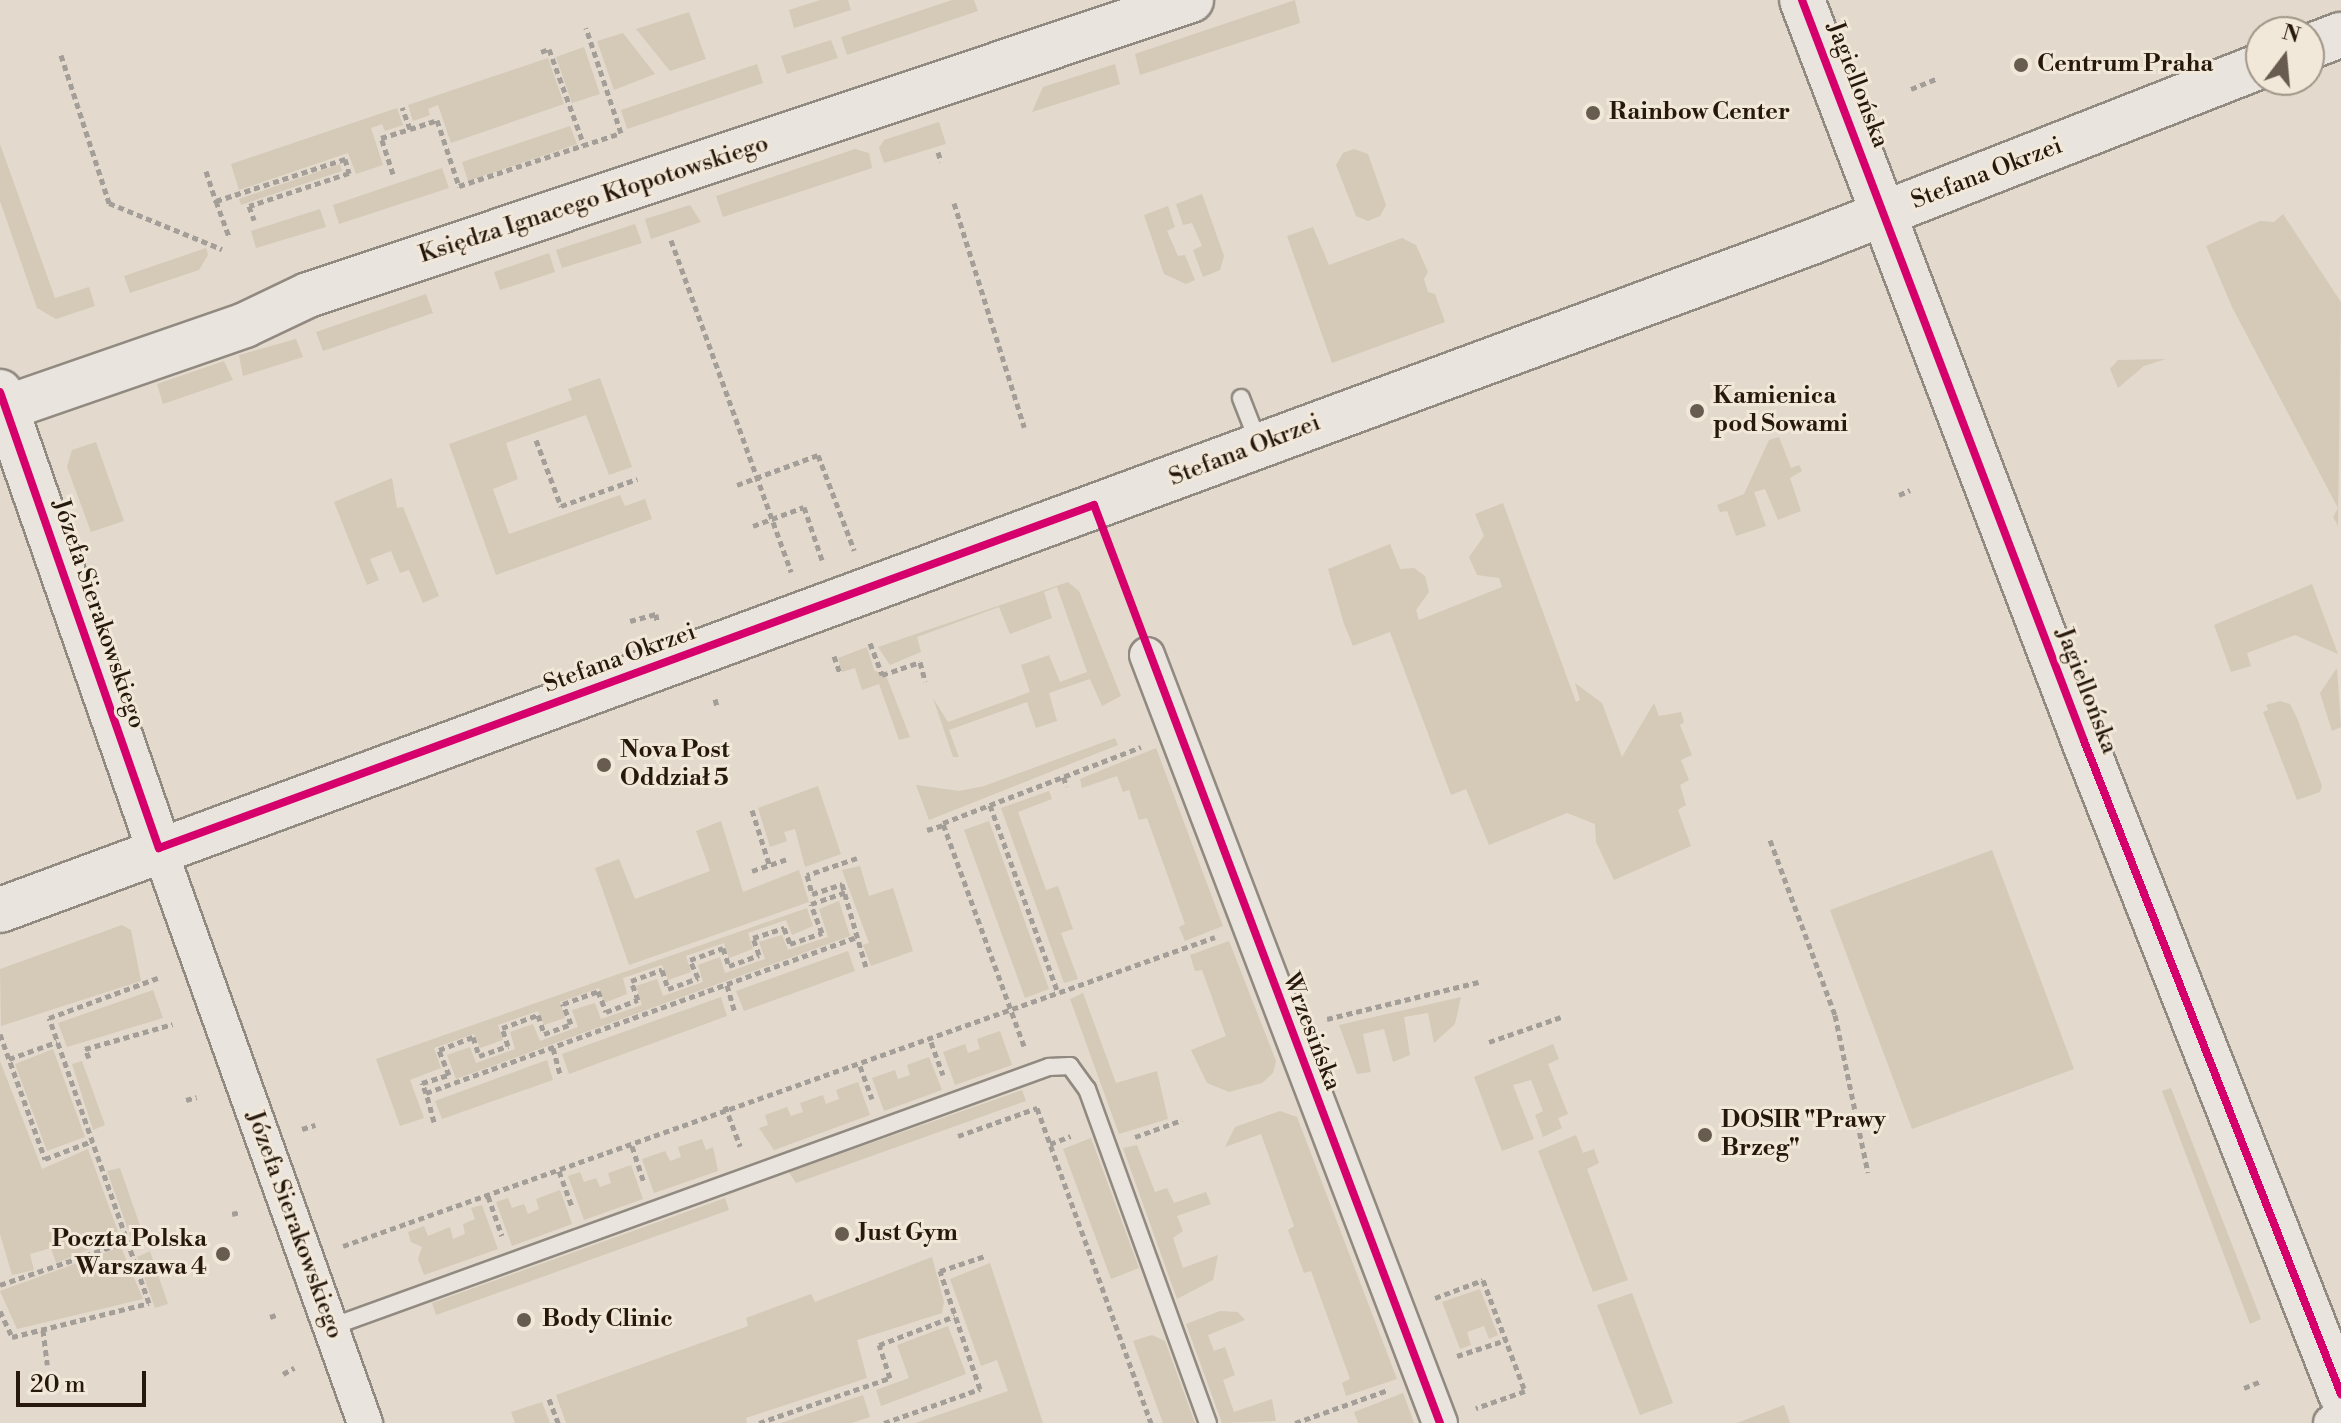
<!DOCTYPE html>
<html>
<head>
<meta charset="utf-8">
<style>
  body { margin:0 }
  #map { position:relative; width:2341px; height:1423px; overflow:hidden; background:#e3dacd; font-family:"Libre Bodoni",serif }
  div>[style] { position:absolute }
  .green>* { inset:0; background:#d5c9b8 }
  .path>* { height:5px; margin-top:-2.5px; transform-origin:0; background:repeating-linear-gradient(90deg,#a39e98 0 6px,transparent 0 10px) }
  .roads { filter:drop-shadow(2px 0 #918a81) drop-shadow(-2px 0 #918a81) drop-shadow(0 2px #918a81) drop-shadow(0 -2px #918a81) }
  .lane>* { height:16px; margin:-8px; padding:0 8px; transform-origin:8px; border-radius:8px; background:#e9e4de }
  .street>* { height:34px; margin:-17px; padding:0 17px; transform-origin:17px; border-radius:17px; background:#e9e4de }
  .secondary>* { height:44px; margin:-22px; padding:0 22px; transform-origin:22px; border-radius:22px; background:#e9e4de }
  .cycleway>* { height:8px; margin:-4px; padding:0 4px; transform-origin:4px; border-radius:4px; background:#d6006c }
  .dots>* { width:22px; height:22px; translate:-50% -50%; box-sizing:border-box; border:4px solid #f2e8d9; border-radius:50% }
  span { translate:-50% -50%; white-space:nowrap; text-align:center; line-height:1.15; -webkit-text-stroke:6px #f2e8d9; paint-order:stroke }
  .poi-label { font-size:24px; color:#26180c; font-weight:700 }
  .left { translate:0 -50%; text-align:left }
  .right { translate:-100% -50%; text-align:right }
  .street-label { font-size:24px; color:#26180c }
  .north { position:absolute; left:2245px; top:16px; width:80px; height:80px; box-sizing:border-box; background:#f2e8d9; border:2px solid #a09587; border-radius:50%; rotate:16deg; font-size:22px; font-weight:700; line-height:32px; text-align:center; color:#26180c }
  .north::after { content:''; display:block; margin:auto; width:28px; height:36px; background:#685c50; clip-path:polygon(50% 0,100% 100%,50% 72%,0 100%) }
  .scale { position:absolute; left:16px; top:1371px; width:130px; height:36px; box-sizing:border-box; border:4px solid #26180c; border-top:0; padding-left:10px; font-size:24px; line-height:28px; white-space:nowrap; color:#26180c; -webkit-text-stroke:6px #f2e8d9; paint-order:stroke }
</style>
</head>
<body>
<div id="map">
  <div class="green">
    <div style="clip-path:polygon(820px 0,848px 0,851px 10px,794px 28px,789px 10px)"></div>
    <div style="clip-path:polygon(952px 0,974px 0,978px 11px,847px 55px,841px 37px)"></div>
    <div style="clip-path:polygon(1295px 0,1300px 23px,1140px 75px,1135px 54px)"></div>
    <div style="clip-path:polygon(689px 12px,706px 59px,670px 71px,636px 29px)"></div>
    <div style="clip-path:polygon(623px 33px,655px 74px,614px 90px,597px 41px)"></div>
    <div style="clip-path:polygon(831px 40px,838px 58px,787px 74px,781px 56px)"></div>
    <div style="clip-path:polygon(584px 47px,600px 94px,572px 103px,556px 57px)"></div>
    <div style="clip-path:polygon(548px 58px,564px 104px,451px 143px,438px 105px,428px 109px,430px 115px,413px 121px,408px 105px)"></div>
    <div style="clip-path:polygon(757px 64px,763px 83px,627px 129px,621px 110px)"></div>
    <div style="clip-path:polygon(1115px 64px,1120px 84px,1032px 112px,1043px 87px)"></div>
    <div style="clip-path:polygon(397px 108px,403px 125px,385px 131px,382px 124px,371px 128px,383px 165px,356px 174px,348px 153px,239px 190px,231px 164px)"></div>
    <div style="clip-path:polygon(939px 122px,946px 144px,884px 163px,879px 148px,884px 140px)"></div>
    <div style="clip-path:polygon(570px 126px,577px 144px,468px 181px,462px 162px)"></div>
    <div style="clip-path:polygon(0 144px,55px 298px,89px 287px,95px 306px,56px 319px,37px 308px,0 201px)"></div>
    <div style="clip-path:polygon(855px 149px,869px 153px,872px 168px,723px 217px,716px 196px)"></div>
    <div style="clip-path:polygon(1354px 149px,1368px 154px,1386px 205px,1380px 216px,1368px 221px,1356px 216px,1336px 165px,1343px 153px)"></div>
    <div style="clip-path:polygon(340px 164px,342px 171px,241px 205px,239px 199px)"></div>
    <div style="clip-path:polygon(442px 168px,449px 188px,339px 224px,333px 205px)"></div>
    <div style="clip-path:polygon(1202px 194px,1224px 256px,1220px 270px,1203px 277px,1193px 250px,1202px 246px,1192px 223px,1183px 225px,1176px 204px)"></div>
    <div style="clip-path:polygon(690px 205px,701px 222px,651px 239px,645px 219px)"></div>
    <div style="clip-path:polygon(1168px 206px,1175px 227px,1167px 231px,1178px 256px,1185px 255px,1195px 280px,1186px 284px,1164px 274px,1144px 215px)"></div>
    <div style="clip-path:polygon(320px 209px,326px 227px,256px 248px,251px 231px)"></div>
    <div style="clip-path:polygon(2283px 214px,2341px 302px,2338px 526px,2333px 517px,2338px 508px,2232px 307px,2206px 246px,2260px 221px,2274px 222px)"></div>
    <div style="clip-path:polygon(635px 224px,642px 243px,562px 268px,556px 250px)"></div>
    <div style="clip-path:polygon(1313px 227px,1329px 265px,1402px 238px,1416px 245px,1428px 272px,1424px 279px,1428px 292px,1435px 294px,1445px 322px,1332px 363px,1287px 236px)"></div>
    <div style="clip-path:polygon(206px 248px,208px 255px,199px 270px,130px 293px,124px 276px)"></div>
    <div style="clip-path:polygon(549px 253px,555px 272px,500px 290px,494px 272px)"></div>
    <div style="clip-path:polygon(426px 294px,433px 313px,323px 351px,316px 332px)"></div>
    <div style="clip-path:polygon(296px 339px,303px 357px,243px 376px,239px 355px)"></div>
    <div style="clip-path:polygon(2166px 359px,2144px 366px,2118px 388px,2110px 369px,2118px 360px)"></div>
    <div style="clip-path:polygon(224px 361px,233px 380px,163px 404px,157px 384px)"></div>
    <div style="clip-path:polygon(600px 378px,632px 467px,609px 475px,586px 415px,506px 443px,518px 479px,493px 489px,509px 534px,620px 495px,625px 506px,645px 499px,652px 519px,496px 575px,449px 444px,572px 400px,568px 389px)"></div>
    <div style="clip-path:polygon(1779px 437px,1791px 468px,1799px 465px,1802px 471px,1790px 478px,1801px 511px,1778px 520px,1765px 489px,1754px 492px,1766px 526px,1736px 536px,1727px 511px,1720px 512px,1717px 505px,1744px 494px,1769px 440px)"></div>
    <div style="clip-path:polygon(96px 442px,124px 521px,91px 532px,67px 467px,72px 450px)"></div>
    <div style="clip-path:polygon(392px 478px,397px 508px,403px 507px,439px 596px,423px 603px,409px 570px,400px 573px,391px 551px,370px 559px,379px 580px,367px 585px,334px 502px)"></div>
    <div style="clip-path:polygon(1503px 503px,1576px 702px,1580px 700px,1575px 683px,1602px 703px,1622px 757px,1654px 703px,1659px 716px,1681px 712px,1684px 722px,1680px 725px,1692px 755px,1681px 760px,1689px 780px,1680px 785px,1686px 805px,1678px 810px,1691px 846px,1614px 880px,1596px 842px,1595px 824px,1567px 813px,1489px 845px,1466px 789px,1451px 795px,1390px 632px,1353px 646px,1344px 624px,1328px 569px,1390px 544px,1400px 569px,1414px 568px,1425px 576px,1429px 592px,1416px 610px,1419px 620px,1502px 587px,1499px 578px,1477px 575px,1469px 557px,1484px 536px,1475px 514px)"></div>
    <div style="clip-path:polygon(1068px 582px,1079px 591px,1121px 696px,1102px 706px,1090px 679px,1049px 693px,1057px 721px,1036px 728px,1027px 702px,949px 730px,959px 757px,953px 757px,933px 698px,948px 722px,1030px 692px,1021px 665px,1049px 655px,1060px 682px,1087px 672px,1057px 587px,1044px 592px,1052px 618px,1010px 634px,999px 607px,917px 637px,921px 652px,890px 665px,878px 647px)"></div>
    <div style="clip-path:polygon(2312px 584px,2338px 654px,2295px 635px,2247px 653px,2251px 666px,2231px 672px,2214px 625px)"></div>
    <div style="clip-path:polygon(867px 647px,874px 670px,887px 678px,910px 737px,899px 740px,879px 684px,862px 690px,855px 668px,842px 672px,838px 658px)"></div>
    <div style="clip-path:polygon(2337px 668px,2341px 727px,2332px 731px,2320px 693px)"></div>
    <div style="clip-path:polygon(2280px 701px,2290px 704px,2297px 718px,2322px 786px,2320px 792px,2297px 800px,2263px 712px,2268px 710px,2266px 705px)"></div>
    <div style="clip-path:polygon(1115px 738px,1118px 745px,929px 820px,916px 785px,959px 791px,984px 786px)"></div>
    <div style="clip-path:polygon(1156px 748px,1223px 926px,1185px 941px,1179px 927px,1185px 924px,1147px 818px,1139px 820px,1129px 790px,1123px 792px,1117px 776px,1082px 788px,1080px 779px)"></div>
    <div style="clip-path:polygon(818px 786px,841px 854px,805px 867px,795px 829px,784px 832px,787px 841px,770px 847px,758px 808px)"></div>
    <div style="clip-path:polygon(1049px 791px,1052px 799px,1018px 812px,1046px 890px,1058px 886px,1073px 929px,1061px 933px,1078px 979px,1064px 983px,1001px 808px)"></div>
    <div style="clip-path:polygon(721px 821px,743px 892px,799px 870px,809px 902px,629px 965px,595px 868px,619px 859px,635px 899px,710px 871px,696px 831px)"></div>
    <div style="clip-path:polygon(989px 821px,1049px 989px,1025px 998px,964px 830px)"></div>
    <div style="clip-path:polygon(1992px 850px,2074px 1069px,1912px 1129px,1830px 910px)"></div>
    <div style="clip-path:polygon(860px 866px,869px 896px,893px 888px,913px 951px,871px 966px,863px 945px,869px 943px,842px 870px)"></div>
    <div style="clip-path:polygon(839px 901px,850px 936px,456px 1079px,447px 1055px,470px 1047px,476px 1063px,515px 1049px,510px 1032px,533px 1024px,540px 1041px,578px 1027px,572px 1010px,595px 1003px,601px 1019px,642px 1005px,636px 986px,657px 979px,663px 996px,703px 982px,698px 965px,720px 957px,725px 973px,765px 959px,759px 942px,782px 935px,788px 950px,828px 937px,819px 909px)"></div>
    <div style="clip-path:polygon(807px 908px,813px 926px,792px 935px,786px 920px,748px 933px,753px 949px,729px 958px,724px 943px,686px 956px,691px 972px,668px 980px,662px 965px,623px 978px,627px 994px,604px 1003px,599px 988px,560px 1002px,565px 1018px,544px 1025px,538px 1011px,498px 1025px,503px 1040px,480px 1048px,474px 1034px,434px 1048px,441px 1068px,410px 1080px,424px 1118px,400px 1126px,376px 1059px)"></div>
    <div style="clip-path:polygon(122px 925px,131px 930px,141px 981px,1px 1026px,0 969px)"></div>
    <div style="clip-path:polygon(1229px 941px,1276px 1061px,1273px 1073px,1262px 1083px,1229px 1092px,1207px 1083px,1191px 1050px,1226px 1036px,1202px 970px,1195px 971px,1190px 955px)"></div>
    <div style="clip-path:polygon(848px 951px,855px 971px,744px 1011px,736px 991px)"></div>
    <div style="clip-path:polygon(153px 990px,163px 1018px,67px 1047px,58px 1023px)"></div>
    <div style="clip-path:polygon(1083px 993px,1116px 1083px,1157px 1071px,1168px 1119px,1119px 1134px,1070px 999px)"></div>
    <div style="clip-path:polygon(721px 997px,727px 1016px,569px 1074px,562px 1054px)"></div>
    <div style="clip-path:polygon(1461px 997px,1455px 1024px,1434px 1043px,1428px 1013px,1404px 1017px,1410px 1055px,1393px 1062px,1384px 1029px,1363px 1034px,1371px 1072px,1357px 1074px,1339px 1025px)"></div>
    <div style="clip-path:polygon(1000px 1031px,1012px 1065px,955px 1085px,943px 1052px,965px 1044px,968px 1053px,980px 1049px,977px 1039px)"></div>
    <div style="clip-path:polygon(1553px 1044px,1559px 1059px,1548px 1064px,1568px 1114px,1558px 1118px,1562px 1128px,1543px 1137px,1535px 1115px,1543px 1111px,1531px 1080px,1513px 1085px,1534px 1139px,1502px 1151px,1474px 1077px)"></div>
    <div style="clip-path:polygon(53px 1049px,85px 1137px,47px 1151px,15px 1064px)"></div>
    <div style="clip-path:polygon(929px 1057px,942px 1090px,884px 1111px,872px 1078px,895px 1070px,898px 1079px,910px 1075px,907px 1065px)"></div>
    <div style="clip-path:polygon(547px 1060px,553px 1080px,442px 1119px,435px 1101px)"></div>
    <div style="clip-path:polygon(0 1061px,42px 1169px,88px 1149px,120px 1237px,56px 1263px,51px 1248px,30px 1254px,34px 1270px,12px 1275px,0 1234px)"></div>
    <div style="clip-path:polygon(82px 1061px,105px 1125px,93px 1130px,72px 1064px)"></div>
    <div style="clip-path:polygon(858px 1082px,870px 1115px,774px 1150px,759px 1128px,768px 1125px,765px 1115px,787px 1107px,791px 1116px,803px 1112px,800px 1103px,823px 1095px,826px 1104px,839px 1099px,836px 1090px)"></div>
    <div style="clip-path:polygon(2171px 1088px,2261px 1319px,2250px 1324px,2162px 1091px)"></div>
    <div style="clip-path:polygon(1022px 1090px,1026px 1101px,796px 1183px,789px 1172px)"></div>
    <div style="clip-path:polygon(1280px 1111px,1297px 1117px,1397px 1379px,1346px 1396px,1342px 1383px,1350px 1379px,1311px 1271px,1304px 1273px,1288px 1230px,1294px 1226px,1261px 1134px,1225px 1147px,1235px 1127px)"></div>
    <div style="clip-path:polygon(1576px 1135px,1583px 1153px,1594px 1149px,1599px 1163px,1587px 1169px,1628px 1280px,1593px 1292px,1538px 1151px)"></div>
    <div style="clip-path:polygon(1091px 1138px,1139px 1268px,1111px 1279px,1063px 1149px)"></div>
    <div style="clip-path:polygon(702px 1139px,706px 1150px,713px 1147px,718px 1171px,654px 1193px,642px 1159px,665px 1151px,670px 1161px,681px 1157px,678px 1147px)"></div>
    <div style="clip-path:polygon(1137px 1145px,1155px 1192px,1167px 1188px,1174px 1203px,1206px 1192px,1211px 1204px,1177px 1216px,1183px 1231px,1173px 1238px,1183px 1268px,1218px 1255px,1213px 1280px,1177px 1299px,1123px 1148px)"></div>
    <div style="clip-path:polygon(631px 1165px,643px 1199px,584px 1220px,568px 1176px,580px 1172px,584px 1182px,596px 1178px,600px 1187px,611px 1183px,608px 1173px)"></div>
    <div style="clip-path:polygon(120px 1168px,143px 1234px,131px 1238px,107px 1171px)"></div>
    <div style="clip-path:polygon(560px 1190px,572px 1224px,512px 1246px,496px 1202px,508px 1198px,512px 1208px,524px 1204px,528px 1214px,539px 1209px,536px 1199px)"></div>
    <div style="clip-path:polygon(725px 1198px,729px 1210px,436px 1315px,432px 1303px)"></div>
    <div style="clip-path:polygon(482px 1205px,498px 1249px,424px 1275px,418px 1259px,422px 1247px,411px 1242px,408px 1232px,424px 1226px,428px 1236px,450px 1227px,453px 1239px,465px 1234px,463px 1224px,475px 1219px,471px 1208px)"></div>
    <div style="clip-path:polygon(121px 1247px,143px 1299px,17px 1329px,0 1291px)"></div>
    <div style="clip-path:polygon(150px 1251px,168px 1304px,155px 1308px,137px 1257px)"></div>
    <div style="clip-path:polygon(932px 1257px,944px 1302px,942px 1313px,857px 1340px,867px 1378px,746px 1418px,747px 1423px,566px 1423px,556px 1395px,748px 1326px,746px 1318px,811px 1294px,815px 1302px)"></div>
    <div style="clip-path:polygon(990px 1263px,1043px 1423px,915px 1423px,1008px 1391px,997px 1360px,981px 1366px,950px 1279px)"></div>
    <div style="clip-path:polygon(1480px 1289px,1498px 1335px,1489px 1339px,1484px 1326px,1467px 1332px,1471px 1345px,1460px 1349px,1442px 1302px)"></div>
    <div style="clip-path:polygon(1632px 1293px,1673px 1403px,1640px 1415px,1597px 1305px)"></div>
    <div style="clip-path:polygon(1220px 1311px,1238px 1312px,1245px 1320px,1208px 1335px,1214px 1351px,1225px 1347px,1235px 1375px,1223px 1380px,1234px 1412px,1272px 1399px,1276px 1421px,1222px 1423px,1186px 1324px)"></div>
    <div style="clip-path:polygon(948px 1326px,966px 1374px,881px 1406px,876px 1390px,909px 1378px,897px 1345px)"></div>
    <div style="clip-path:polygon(1152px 1335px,1165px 1341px,1195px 1423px,1163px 1423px,1133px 1341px)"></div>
    <div style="clip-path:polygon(1403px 1393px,1414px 1423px,1358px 1423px,1354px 1412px)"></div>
    <div style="clip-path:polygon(863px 1395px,870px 1417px,852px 1423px,781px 1423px)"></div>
    <div style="clip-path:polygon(542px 1402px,550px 1423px,515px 1423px,511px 1412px)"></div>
    <div style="clip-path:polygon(1784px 1405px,1790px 1423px,1737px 1423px)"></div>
  </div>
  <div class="path">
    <div style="left:541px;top:52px;width:9px;rotate:-21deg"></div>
    <div style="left:549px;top:49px;width:102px;rotate:70deg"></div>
    <div style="left:61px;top:55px;width:156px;rotate:72deg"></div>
    <div style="left:109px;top:203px;width:122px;rotate:22.2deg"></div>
    <div style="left:1911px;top:89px;width:27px;rotate:-22deg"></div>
    <div style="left:410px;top:129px;width:28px;rotate:-18deg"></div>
    <div style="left:437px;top:120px;width:70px;rotate:71.6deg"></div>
    <div style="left:459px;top:186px;width:170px;rotate:-18.1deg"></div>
    <div style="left:621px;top:133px;width:111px;rotate:-108.4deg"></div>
    <div style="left:938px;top:152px;width:10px;rotate:73deg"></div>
    <div style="left:206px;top:171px;width:32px;rotate:72deg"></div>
    <div style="left:216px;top:201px;width:136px;rotate:-18deg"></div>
    <div style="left:345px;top:159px;width:15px;rotate:74deg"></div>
    <div style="left:349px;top:173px;width:105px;rotate:161.7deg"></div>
    <div style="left:249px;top:206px;width:15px;rotate:70deg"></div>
    <div style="left:393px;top:174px;width:38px;rotate:-108deg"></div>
    <div style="left:381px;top:138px;width:30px;rotate:-17deg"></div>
    <div style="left:410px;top:129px;width:23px;rotate:-110deg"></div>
    <div style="left:216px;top:201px;width:38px;rotate:70deg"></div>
    <div style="left:954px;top:203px;width:235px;rotate:72.6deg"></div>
    <div style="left:671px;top:240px;width:353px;rotate:70.1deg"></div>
    <div style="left:536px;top:440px;width:71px;rotate:69.3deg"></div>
    <div style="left:561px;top:506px;width:81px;rotate:-19.6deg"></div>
    <div style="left:737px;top:485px;width:86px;rotate:-20.3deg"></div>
    <div style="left:818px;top:455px;width:102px;rotate:69.2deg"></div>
    <div style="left:1899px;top:495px;width:12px;rotate:-24deg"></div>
    <div style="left:753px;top:526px;width:54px;rotate:-20.4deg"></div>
    <div style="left:804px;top:507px;width:56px;rotate:71.2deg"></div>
    <div style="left:630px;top:621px;width:27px;rotate:-15deg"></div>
    <div style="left:656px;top:614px;width:7px;rotate:82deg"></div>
    <div style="left:870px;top:643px;width:34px;rotate:69deg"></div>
    <div style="left:882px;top:675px;width:40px;rotate:-18.9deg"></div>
    <div style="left:920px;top:662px;width:20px;rotate:75deg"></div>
    <div style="left:834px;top:656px;width:18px;rotate:71deg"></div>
    <div style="left:715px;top:699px;width:7px;rotate:74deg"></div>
    <div style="left:1063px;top:777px;width:10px;rotate:66deg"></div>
    <div style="left:990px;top:805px;width:200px;rotate:70.1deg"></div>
    <div style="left:752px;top:810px;width:57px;rotate:72.5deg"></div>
    <div style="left:927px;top:830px;width:17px;rotate:-17deg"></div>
    <div style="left:1770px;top:840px;width:187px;rotate:69.6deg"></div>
    <div style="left:1835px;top:1015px;width:161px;rotate:78.2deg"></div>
    <div style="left:857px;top:858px;width:53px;rotate:161.2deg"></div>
    <div style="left:807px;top:875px;width:20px;rotate:75deg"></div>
    <div style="left:812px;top:894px;width:32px;rotate:-18deg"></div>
    <div style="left:842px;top:884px;width:86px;rotate:73.9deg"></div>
    <div style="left:752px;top:871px;width:36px;rotate:-19deg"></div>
    <div style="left:727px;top:985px;width:29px;rotate:74deg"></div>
    <div style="left:1327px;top:1019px;width:156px;rotate:-13.7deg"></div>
    <div style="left:0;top:1034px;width:133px;rotate:70.2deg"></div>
    <div style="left:45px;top:1159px;width:50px;rotate:-21deg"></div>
    <div style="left:931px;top:1042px;width:35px;rotate:70deg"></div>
    <div style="left:1489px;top:1042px;width:76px;rotate:-19.1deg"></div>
    <div style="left:1024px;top:1046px;width:237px;rotate:-110deg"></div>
    <div style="left:943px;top:823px;width:212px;rotate:-21deg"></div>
    <div style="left:553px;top:1048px;width:30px;rotate:75deg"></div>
    <div style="left:89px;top:1058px;width:10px;rotate:-114deg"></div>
    <div style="left:85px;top:1049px;width:91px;rotate:-15.9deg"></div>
    <div style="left:9px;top:1059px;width:51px;rotate:-19.5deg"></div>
    <div style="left:860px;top:1066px;width:35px;rotate:70deg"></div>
    <div style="left:426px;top:1093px;width:11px;rotate:-112deg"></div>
    <div style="left:422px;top:1083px;width:28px;rotate:-17deg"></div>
    <div style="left:449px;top:1075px;width:27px;rotate:-112deg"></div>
    <div style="left:439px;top:1050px;width:36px;rotate:-21deg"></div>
    <div style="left:473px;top:1037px;width:20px;rotate:72deg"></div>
    <div style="left:479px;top:1056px;width:31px;rotate:-19deg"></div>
    <div style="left:508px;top:1046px;width:19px;rotate:-108deg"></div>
    <div style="left:502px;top:1028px;width:38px;rotate:-20deg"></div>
    <div style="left:538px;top:1015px;width:20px;rotate:72deg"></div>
    <div style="left:544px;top:1034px;width:29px;rotate:-20deg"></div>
    <div style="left:571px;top:1024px;width:22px;rotate:-112deg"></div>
    <div style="left:563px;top:1004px;width:37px;rotate:-20deg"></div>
    <div style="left:598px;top:991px;width:22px;rotate:69deg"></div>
    <div style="left:606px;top:1012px;width:34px;rotate:-21deg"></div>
    <div style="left:638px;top:1000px;width:20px;rotate:-110deg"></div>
    <div style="left:631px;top:981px;width:33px;rotate:-20deg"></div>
    <div style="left:662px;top:970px;width:20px;rotate:72deg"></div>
    <div style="left:668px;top:989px;width:32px;rotate:-20deg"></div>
    <div style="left:698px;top:978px;width:20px;rotate:-114deg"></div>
    <div style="left:690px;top:960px;width:35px;rotate:-20deg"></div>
    <div style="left:723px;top:948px;width:19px;rotate:72deg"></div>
    <div style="left:729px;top:966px;width:32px;rotate:-20deg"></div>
    <div style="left:759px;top:955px;width:18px;rotate:-109deg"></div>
    <div style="left:753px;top:938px;width:33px;rotate:-18deg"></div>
    <div style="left:784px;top:928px;width:17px;rotate:69deg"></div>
    <div style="left:790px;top:944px;width:34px;rotate:-19deg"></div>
    <div style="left:822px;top:933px;width:31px;rotate:-111deg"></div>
    <div style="left:811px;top:904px;width:36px;rotate:-19deg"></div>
    <div style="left:186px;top:1100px;width:11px;rotate:-15deg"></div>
    <div style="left:725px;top:1106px;width:43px;rotate:69.4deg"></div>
    <div style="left:434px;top:1122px;width:30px;rotate:-105deg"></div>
    <div style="left:426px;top:1093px;width:457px;rotate:-19.9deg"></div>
    <div style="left:302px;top:1129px;width:14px;rotate:-17deg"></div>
    <div style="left:958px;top:1136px;width:84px;rotate:-19.5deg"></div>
    <div style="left:1037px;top:1108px;width:335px;rotate:70.1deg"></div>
    <div style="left:1135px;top:1137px;width:50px;rotate:-19.9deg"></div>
    <div style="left:1050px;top:1144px;width:22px;rotate:-21deg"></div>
    <div style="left:632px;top:1146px;width:39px;rotate:72deg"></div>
    <div style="left:559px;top:1171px;width:38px;rotate:70deg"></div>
    <div style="left:488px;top:1196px;width:42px;rotate:70.7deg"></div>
    <div style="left:232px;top:1214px;width:8px;rotate:-14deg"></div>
    <div style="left:343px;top:1246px;width:925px;rotate:-19.51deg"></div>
    <div style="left:0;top:1285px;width:135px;rotate:-19deg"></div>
    <div style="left:1435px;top:1298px;width:51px;rotate:-20.6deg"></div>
    <div style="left:1483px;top:1280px;width:119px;rotate:69.3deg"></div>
    <div style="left:1525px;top:1391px;width:52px;rotate:160.9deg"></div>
    <div style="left:0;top:1311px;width:29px;rotate:65deg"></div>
    <div style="left:12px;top:1337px;width:141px;rotate:-13.9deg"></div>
    <div style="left:149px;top:1303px;width:302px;rotate:-109.3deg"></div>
    <div style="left:49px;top:1018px;width:116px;rotate:-20.2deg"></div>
    <div style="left:270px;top:1317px;width:6px;rotate:-18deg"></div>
    <div style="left:43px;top:1330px;width:35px;rotate:83deg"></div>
    <div style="left:1457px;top:1356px;width:52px;rotate:-18.1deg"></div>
    <div style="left:283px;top:1374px;width:13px;rotate:-29deg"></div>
    <div style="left:2244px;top:1388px;width:18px;rotate:-22deg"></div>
    <div style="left:549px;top:1399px;width:26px;rotate:69deg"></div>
    <div style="left:759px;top:1423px;width:139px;rotate:-19deg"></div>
    <div style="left:890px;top:1378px;width:35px;rotate:-108deg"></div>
    <div style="left:879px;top:1345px;width:81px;rotate:-20.9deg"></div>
    <div style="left:884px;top:1423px;width:102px;rotate:-19.5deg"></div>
    <div style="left:980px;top:1389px;width:125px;rotate:-108.7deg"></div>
    <div style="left:940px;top:1271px;width:47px;rotate:-18.4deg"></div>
    <div style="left:1295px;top:1423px;width:99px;rotate:-19.5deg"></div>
  </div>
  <div class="roads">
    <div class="lane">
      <div style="left:1241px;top:398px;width:49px;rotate:68.6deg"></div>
      <div style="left:331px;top:1327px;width:764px;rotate:-19.91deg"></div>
      <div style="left:1049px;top:1067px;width:21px;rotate:-3deg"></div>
      <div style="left:1070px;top:1066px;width:29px;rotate:54deg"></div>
      <div style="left:1087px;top:1089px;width:355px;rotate:70.1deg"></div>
    </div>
    <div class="street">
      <div style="left:1147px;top:655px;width:822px;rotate:69.12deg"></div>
      <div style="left:159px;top:848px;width:611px;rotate:70.29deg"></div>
      <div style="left:2331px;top:1423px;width:12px;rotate:-35deg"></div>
    </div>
    <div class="secondary">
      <div style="left:1802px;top:0;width:793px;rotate:69.16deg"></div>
      <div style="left:2084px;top:741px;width:702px;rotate:68.52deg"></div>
      <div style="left:2309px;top:47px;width:34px;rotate:-21deg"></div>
      <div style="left:0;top:392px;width:483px;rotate:70.8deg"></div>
      <div style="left:0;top:410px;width:259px;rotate:-19.1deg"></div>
      <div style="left:245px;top:325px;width:70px;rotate:-25.5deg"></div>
      <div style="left:308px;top:295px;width:931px;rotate:-18.47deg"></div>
      <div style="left:0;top:910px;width:1933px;rotate:-20.24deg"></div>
      <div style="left:1814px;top:241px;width:480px;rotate:-21.4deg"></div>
    </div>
  </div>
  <div class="cycleway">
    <div style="left:1802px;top:0;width:793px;rotate:69.16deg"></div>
    <div style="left:2084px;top:741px;width:702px;rotate:68.52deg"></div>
    <div style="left:0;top:392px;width:483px;rotate:70.8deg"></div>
    <div style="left:159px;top:848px;width:996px;rotate:-20.15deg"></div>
    <div style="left:1094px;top:505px;width:981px;rotate:69.35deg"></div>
  </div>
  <div class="dots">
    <div style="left:2021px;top:65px;background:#685c50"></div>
    <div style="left:1593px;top:113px;background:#685c50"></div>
    <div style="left:1697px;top:411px;background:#685c50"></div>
    <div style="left:604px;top:765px;background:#685c50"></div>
    <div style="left:1705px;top:1135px;background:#685c50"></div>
    <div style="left:842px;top:1234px;background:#685c50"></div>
    <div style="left:223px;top:1254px;background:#685c50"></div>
    <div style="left:524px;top:1320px;background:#685c50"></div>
  </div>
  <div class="poi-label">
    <span class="left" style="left:2037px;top:65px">Centrum Praha</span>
    <span class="left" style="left:1609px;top:113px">Rainbow Center</span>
    <span class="left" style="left:1713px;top:411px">Kamienica<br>pod Sowami</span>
    <span class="left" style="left:620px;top:765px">Nova Post<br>Oddział 5</span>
    <span class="left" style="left:1721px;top:1135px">DOSIR "Prawy<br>Brzeg"</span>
    <span class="left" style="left:858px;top:1234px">Just Gym</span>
    <span class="right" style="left:207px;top:1254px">Poczta Polska<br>Warszawa 4</span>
    <span class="left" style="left:542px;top:1320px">Body Clinic</span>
  </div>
  <div class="street-label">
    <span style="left:1857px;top:85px;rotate:69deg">Jagiellońska</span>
    <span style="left:1987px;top:174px;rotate:-21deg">Stefana Okrzei</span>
    <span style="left:594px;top:200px;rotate:-18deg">Księdza Ignacego Kłopotowskiego</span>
    <span style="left:1245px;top:451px;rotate:-21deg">Stefana Okrzei</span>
    <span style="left:98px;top:614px;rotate:71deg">Józefa Sierakowskiego</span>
    <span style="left:620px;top:659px;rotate:-20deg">Stefana Okrzei</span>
    <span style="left:2086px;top:691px;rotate:69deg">Jagiellońska</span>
    <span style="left:1311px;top:1032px;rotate:69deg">Wrzesińska</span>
    <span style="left:294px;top:1225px;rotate:70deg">Józefa Sierakowskiego</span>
  </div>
  <div class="north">N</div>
  <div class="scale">20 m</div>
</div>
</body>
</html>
